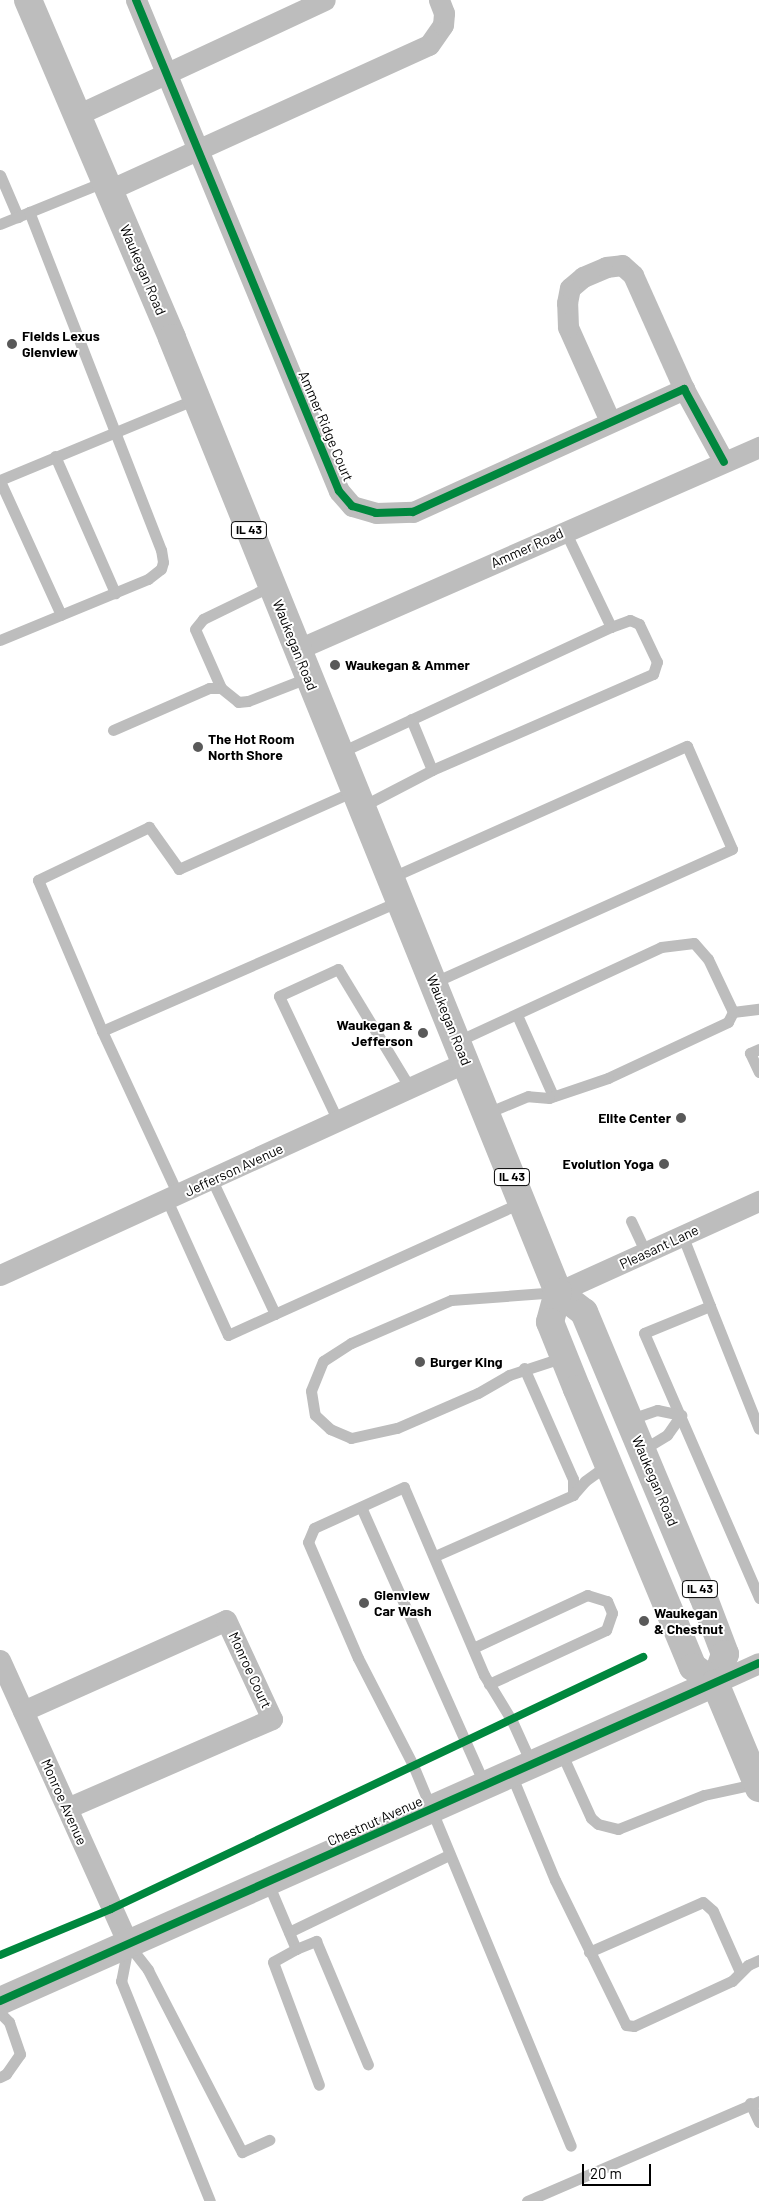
<!DOCTYPE html>
<html>
<head>
<meta charset="utf-8">
<style>
  body { margin:0 }
  #map { position:relative; width:759px; height:2201px; overflow:hidden; background:#fff; font-family:Barlow,sans-serif }
  div>[style] { position:absolute }
  .service>* { height:11px; margin:-5.5px; padding:0 5.5px; transform-origin:5.5px; border-radius:5.5px; background:#bdbdbd }
  .minor>* { height:21px; margin:-10.5px; padding:0 10.5px; transform-origin:10.5px; border-radius:10.5px; background:#bdbdbd }
  .tertiary>* { height:28px; margin:-14px; padding:0 14px; transform-origin:14px; border-radius:14px; background:#bdbdbd }
  .primary>* { height:28px; margin:-14px; padding:0 14px; transform-origin:14px; border-radius:14px; background:#bdbdbd }
  .cycleway>* { height:8px; margin:-4px; padding:0 4px; transform-origin:4px; border-radius:4px; background:#00873e }
  .dots>* { width:14px; height:14px; translate:-50% -50%; box-sizing:border-box; border:2px solid #fff; border-radius:50% }
  span { translate:-50% -50%; white-space:nowrap; text-align:center; line-height:1.15; -webkit-text-stroke:4px #fff; paint-order:stroke }
  .shield-label span { padding:1px 4px; background:#fff; border:1px solid; border-radius:4px; -webkit-text-stroke-width:0 }
  .shield-label { font-size:12px; color:#000; font-weight:700 }
  .street-label { font-size:14px; color:#000 }
  .poi-label { font-size:14px; color:#000; font-weight:700 }
  .left { translate:0 -50%; text-align:left }
  .right { translate:-100% -50%; text-align:right }
  .scale { position:absolute; left:582px; top:2164px; width:69px; height:22px; box-sizing:border-box; border:2px solid #000; border-top:0; padding-left:6px; font-size:15px; line-height:18px; white-space:nowrap; color:#000; -webkit-text-stroke:4px #fff; paint-order:stroke }
</style>
</head>
<body>
<div id="map">
  <div class="service">
    <div style="left:0;top:175px;width:46px;rotate:66.8deg"></div>
    <div style="left:0;top:224px;width:114px;rotate:-22.1deg"></div>
    <div style="left:55px;top:456px;width:150px;rotate:66.3deg"></div>
    <div style="left:0;top:480px;width:212px;rotate:-22.5deg"></div>
    <div style="left:0;top:481px;width:147px;rotate:65.5deg"></div>
    <div style="left:0;top:640px;width:160px;rotate:-22.4deg"></div>
    <div style="left:148px;top:579px;width:16px;rotate:-38deg"></div>
    <div style="left:161px;top:569px;width:7px;rotate:-74deg"></div>
    <div style="left:163px;top:562px;width:12px;rotate:-99deg"></div>
    <div style="left:161px;top:550px;width:363px;rotate:-111.3deg"></div>
    <div style="left:221px;top:688px;width:64px;rotate:-113.8deg"></div>
    <div style="left:195px;top:629px;width:13px;rotate:-51deg"></div>
    <div style="left:203px;top:619px;width:76px;rotate:-25.9deg"></div>
    <div style="left:113px;top:730px;width:105px;rotate:-23.6deg"></div>
    <div style="left:209px;top:688px;width:12px"></div>
    <div style="left:221px;top:688px;width:22px;rotate:39deg"></div>
    <div style="left:238px;top:702px;width:10px;rotate:-6deg"></div>
    <div style="left:248px;top:701px;width:63px;rotate:-21.3deg"></div>
    <div style="left:339px;top:753px;width:300px;rotate:-24.9deg"></div>
    <div style="left:611px;top:627px;width:106px;rotate:-115.6deg"></div>
    <div style="left:432px;top:770px;width:241px;rotate:-23.5deg"></div>
    <div style="left:653px;top:674px;width:13px;rotate:-72deg"></div>
    <div style="left:657px;top:662px;width:42px;rotate:-115.3deg"></div>
    <div style="left:639px;top:624px;width:10px;rotate:-156deg"></div>
    <div style="left:630px;top:620px;width:20px;rotate:160deg"></div>
    <div style="left:354px;top:791px;width:192px;rotate:156deg"></div>
    <div style="left:179px;top:869px;width:52px;rotate:-125.5deg"></div>
    <div style="left:149px;top:827px;width:123px;rotate:154.5deg"></div>
    <div style="left:38px;top:880px;width:164px;rotate:67deg"></div>
    <div style="left:102px;top:1031px;width:324px;rotate:-23.6deg"></div>
    <div style="left:361px;top:807px;width:80px;rotate:-27.5deg"></div>
    <div style="left:432px;top:770px;width:55px;rotate:-112.4deg"></div>
    <div style="left:390px;top:878px;width:325px;rotate:-24deg"></div>
    <div style="left:687px;top:746px;width:112px;rotate:66.4deg"></div>
    <div style="left:732px;top:849px;width:326px;rotate:155.9deg"></div>
    <div style="left:733px;top:1012px;width:26px;rotate:-7deg"></div>
    <div style="left:517px;top:1015px;width:89px;rotate:66deg"></div>
    <div style="left:102px;top:1031px;width:181px;rotate:65.1deg"></div>
    <div style="left:458px;top:1041px;width:224px;rotate:-24.8deg"></div>
    <div style="left:661px;top:947px;width:33px;rotate:-7deg"></div>
    <div style="left:694px;top:943px;width:21px;rotate:49deg"></div>
    <div style="left:708px;top:959px;width:59px;rotate:64.7deg"></div>
    <div style="left:733px;top:1012px;width:11px;rotate:117deg"></div>
    <div style="left:728px;top:1022px;width:132px;rotate:155deg"></div>
    <div style="left:608px;top:1078px;width:62px;rotate:161.3deg"></div>
    <div style="left:549px;top:1098px;width:21px;rotate:-175deg"></div>
    <div style="left:528px;top:1096px;width:44px;rotate:157.5deg"></div>
    <div style="left:759px;top:1049px;width:10px;rotate:156deg"></div>
    <div style="left:750px;top:1053px;width:21px;rotate:65deg"></div>
    <div style="left:338px;top:1121px;width:138px;rotate:-115.3deg"></div>
    <div style="left:279px;top:996px;width:65px;rotate:-24.6deg"></div>
    <div style="left:338px;top:969px;width:139px;rotate:58.8deg"></div>
    <div style="left:212px;top:1180px;width:148px;rotate:64.8deg"></div>
    <div style="left:167px;top:1200px;width:148px;rotate:65.7deg"></div>
    <div style="left:228px;top:1335px;width:323px;rotate:-24.3deg"></div>
    <div style="left:631px;top:1221px;width:35px;rotate:65deg"></div>
    <div style="left:683px;top:1237px;width:74px;rotate:68.6deg"></div>
    <div style="left:710px;top:1306px;width:71px;rotate:157.8deg"></div>
    <div style="left:644px;top:1333px;width:289px;rotate:66.5deg"></div>
    <div style="left:558px;top:1292px;width:107px;rotate:175.7deg"></div>
    <div style="left:451px;top:1300px;width:109px;rotate:156.7deg"></div>
    <div style="left:351px;top:1343px;width:33px;rotate:147deg"></div>
    <div style="left:323px;top:1361px;width:32px;rotate:112deg"></div>
    <div style="left:311px;top:1391px;width:24px;rotate:81deg"></div>
    <div style="left:315px;top:1415px;width:21px;rotate:43deg"></div>
    <div style="left:330px;top:1429px;width:23px;rotate:23deg"></div>
    <div style="left:351px;top:1438px;width:47px;rotate:-12.3deg"></div>
    <div style="left:397px;top:1428px;width:88px;rotate:-23.4deg"></div>
    <div style="left:478px;top:1393px;width:36px;rotate:-30deg"></div>
    <div style="left:509px;top:1375px;width:58px;rotate:-18.1deg"></div>
    <div style="left:710px;top:1306px;width:132px;rotate:68.3deg"></div>
    <div style="left:524px;top:1368px;width:121px;rotate:66.2deg"></div>
    <div style="left:573px;top:1479px;width:16px;rotate:90deg"></div>
    <div style="left:628px;top:1420px;width:31px;rotate:-19deg"></div>
    <div style="left:657px;top:1410px;width:25px;rotate:12deg"></div>
    <div style="left:681px;top:1415px;width:24px;rotate:125deg"></div>
    <div style="left:667px;top:1435px;width:29px;rotate:149deg"></div>
    <div style="left:361px;top:1507px;width:305px;rotate:66deg"></div>
    <div style="left:435px;top:1556px;width:151px;rotate:-23.8deg"></div>
    <div style="left:573px;top:1495px;width:18px;rotate:-49deg"></div>
    <div style="left:585px;top:1481px;width:29px;rotate:-36deg"></div>
    <div style="left:473px;top:1648px;width:126px;rotate:-24.9deg"></div>
    <div style="left:587px;top:1595px;width:21px;rotate:17deg"></div>
    <div style="left:607px;top:1601px;width:13px;rotate:67deg"></div>
    <div style="left:612px;top:1613px;width:18px;rotate:109deg"></div>
    <div style="left:606px;top:1630px;width:129px;rotate:155.2deg"></div>
    <div style="left:561px;top:1752px;width:72px;rotate:65.6deg"></div>
    <div style="left:591px;top:1818px;width:9px;rotate:41deg"></div>
    <div style="left:598px;top:1824px;width:21px;rotate:14deg"></div>
    <div style="left:618px;top:1829px;width:92px;rotate:-21.6deg"></div>
    <div style="left:704px;top:1795px;width:56px;rotate:-12.3deg"></div>
    <div style="left:532px;top:1765px;width:48px;rotate:-114.4deg"></div>
    <div style="left:512px;top:1721px;width:54px;rotate:-121.3deg"></div>
    <div style="left:484px;top:1675px;width:204px;rotate:-113.1deg"></div>
    <div style="left:404px;top:1487px;width:99px;rotate:155.5deg"></div>
    <div style="left:314px;top:1528px;width:15px;rotate:113deg"></div>
    <div style="left:308px;top:1542px;width:126px;rotate:66.7deg"></div>
    <div style="left:358px;top:1658px;width:120px;rotate:62.8deg"></div>
    <div style="left:413px;top:1765px;width:412px;rotate:67.5deg"></div>
    <div style="left:511px;top:1774px;width:115px;rotate:67.5deg"></div>
    <div style="left:555px;top:1880px;width:161px;rotate:63.9deg"></div>
    <div style="left:626px;top:2025px;width:8px;rotate:7deg"></div>
    <div style="left:634px;top:2026px;width:108px;rotate:-24.7deg"></div>
    <div style="left:732px;top:1981px;width:23px;rotate:-45deg"></div>
    <div style="left:748px;top:1965px;width:12px;rotate:-24deg"></div>
    <div style="left:268px;top:1883px;width:72px;rotate:67deg"></div>
    <div style="left:296px;top:1949px;width:26px;rotate:151deg"></div>
    <div style="left:273px;top:1962px;width:131px;rotate:69.5deg"></div>
    <div style="left:289px;top:1932px;width:178px;rotate:-25.7deg"></div>
    <div style="left:128px;top:1944px;width:33px;rotate:52deg"></div>
    <div style="left:148px;top:1970px;width:205px;rotate:62.7deg"></div>
    <div style="left:242px;top:2152px;width:30px;rotate:-24deg"></div>
    <div style="left:128px;top:1946px;width:36px;rotate:101deg"></div>
    <div style="left:121px;top:1981px;width:237px;rotate:68deg"></div>
    <div style="left:296px;top:1949px;width:22px;rotate:-22deg"></div>
    <div style="left:316px;top:1941px;width:134px;rotate:67.2deg"></div>
    <div style="left:589px;top:1952px;width:124px;rotate:-23.7deg"></div>
    <div style="left:703px;top:1902px;width:13px;rotate:42deg"></div>
    <div style="left:713px;top:1911px;width:67px;rotate:66.1deg"></div>
    <div style="left:0;top:2013px;width:13px;rotate:45deg"></div>
    <div style="left:9px;top:2022px;width:34px;rotate:71deg"></div>
    <div style="left:20px;top:2054px;width:24px;rotate:125deg"></div>
    <div style="left:6px;top:2074px;width:7px;rotate:153deg"></div>
    <div style="left:750px;top:2103px;width:21px;rotate:65deg"></div>
    <div style="left:527px;top:2201px;width:253px;rotate:-23.3deg"></div>
  </div>
  <div class="minor">
    <div style="left:136px;top:0;width:531px;rotate:67.54deg"></div>
    <div style="left:339px;top:491px;width:20px;rotate:49deg"></div>
    <div style="left:352px;top:506px;width:25px;rotate:16deg"></div>
    <div style="left:376px;top:513px;width:37px;rotate:-2deg"></div>
    <div style="left:413px;top:512px;width:298px;rotate:-24.4deg"></div>
    <div style="left:684px;top:389px;width:83px;rotate:61.3deg"></div>
    <div style="left:77px;top:115px;width:273px;rotate:-24.9deg"></div>
    <div style="left:109px;top:190px;width:351px;rotate:-24.4deg"></div>
    <div style="left:429px;top:45px;width:24px;rotate:-55deg"></div>
    <div style="left:443px;top:25px;width:12px;rotate:-85deg"></div>
    <div style="left:444px;top:13px;width:14px;rotate:-111deg"></div>
    <div style="left:610px;top:421px;width:103px;rotate:-114.1deg"></div>
    <div style="left:568px;top:327px;width:24px;rotate:-92deg"></div>
    <div style="left:567px;top:303px;width:15px;rotate:-79deg"></div>
    <div style="left:570px;top:288px;width:17px;rotate:-40deg"></div>
    <div style="left:583px;top:277px;width:25px;rotate:-23deg"></div>
    <div style="left:606px;top:267px;width:16px;rotate:-7deg"></div>
    <div style="left:622px;top:265px;width:15px;rotate:42deg"></div>
    <div style="left:633px;top:275px;width:125px;rotate:65.9deg"></div>
    <div style="left:296px;top:650px;width:506px;rotate:-23.67deg"></div>
    <div style="left:0;top:1275px;width:512px;rotate:-24.56deg"></div>
    <div style="left:558px;top:1292px;width:221px;rotate:-24.4deg"></div>
    <div style="left:0;top:1660px;width:312px;rotate:65.7deg"></div>
    <div style="left:715px;top:1683px;width:48px;rotate:-24.4deg"></div>
    <div style="left:23px;top:1711px;width:222px;rotate:-24.1deg"></div>
    <div style="left:226px;top:1620px;width:109px;rotate:65.1deg"></div>
    <div style="left:272px;top:1719px;width:223px;rotate:156.5deg"></div>
  </div>
  <div class="tertiary">
    <div style="left:0;top:2001px;width:783px;rotate:-23.98deg"></div>
  </div>
  <div class="primary">
    <div style="left:28px;top:0;width:367px;rotate:66.9deg"></div>
    <div style="left:172px;top:338px;width:1029px;rotate:67.97deg"></div>
    <div style="left:558px;top:1292px;width:33px;rotate:38deg"></div>
    <div style="left:584px;top:1312px;width:308px;rotate:67.3deg"></div>
    <div style="left:703px;top:1596px;width:62px;rotate:69.2deg"></div>
    <div style="left:725px;top:1654px;width:31px;rotate:109deg"></div>
    <div style="left:558px;top:1292px;width:31px;rotate:105deg"></div>
    <div style="left:550px;top:1322px;width:72px;rotate:68.1deg"></div>
    <div style="left:577px;top:1389px;width:301px;rotate:67.4deg"></div>
    <div style="left:693px;top:1667px;width:27px;rotate:36deg"></div>
    <div style="left:715px;top:1683px;width:114px;rotate:67.3deg"></div>
  </div>
  <div class="cycleway">
    <div style="left:136px;top:0;width:531px;rotate:67.54deg"></div>
    <div style="left:339px;top:491px;width:20px;rotate:49deg"></div>
    <div style="left:352px;top:506px;width:25px;rotate:16deg"></div>
    <div style="left:376px;top:513px;width:37px;rotate:-2deg"></div>
    <div style="left:413px;top:512px;width:298px;rotate:-24.4deg"></div>
    <div style="left:684px;top:389px;width:83px;rotate:61.3deg"></div>
    <div style="left:0;top:1955px;width:120px;rotate:-22.5deg"></div>
    <div style="left:111px;top:1909px;width:589px;rotate:-25.35deg"></div>
    <div style="left:0;top:2001px;width:831px;rotate:-24deg"></div>
  </div>
  <div class="dots">
    <div style="left:12px;top:344px;background:#595959"></div>
    <div style="left:335px;top:665px;background:#595959"></div>
    <div style="left:198px;top:747px;background:#595959"></div>
    <div style="left:423px;top:1033px;background:#595959"></div>
    <div style="left:681px;top:1118px;background:#595959"></div>
    <div style="left:664px;top:1164px;background:#595959"></div>
    <div style="left:420px;top:1362px;background:#595959"></div>
    <div style="left:364px;top:1603px;background:#595959"></div>
    <div style="left:644px;top:1621px;background:#595959"></div>
  </div>
  <div class="shield-label">
    <span style="left:249px;top:530px">IL 43</span>
    <span style="left:512px;top:1177px">IL 43</span>
    <span style="left:700px;top:1589px">IL 43</span>
  </div>
  <div class="street-label">
    <span style="left:143px;top:270px;rotate:67deg">Waukegan Road</span>
    <span style="left:326px;top:426px;rotate:67deg">Ammer Ridge Court</span>
    <span style="left:527px;top:548px;rotate:-24deg">Ammer Road</span>
    <span style="left:295px;top:645px;rotate:68deg">Waukegan Road</span>
    <span style="left:449px;top:1020px;rotate:68deg">Waukegan Road</span>
    <span style="left:234px;top:1170px;rotate:-25deg">Jefferson Avenue</span>
    <span style="left:659px;top:1247px;rotate:-25deg">Pleasant Lane</span>
    <span style="left:655px;top:1481px;rotate:67deg">Waukegan Road</span>
    <span style="left:250px;top:1670px;rotate:65deg">Monroe Court</span>
    <span style="left:64px;top:1802px;rotate:66deg">Monroe Avenue</span>
    <span style="left:375px;top:1821px;rotate:-24deg">Chestnut Avenue</span>
  </div>
  <div class="poi-label">
    <span class="left" style="left:22px;top:344px">Fields Lexus<br>Glenview</span>
    <span class="left" style="left:345px;top:665px">Waukegan &amp; Ammer</span>
    <span class="left" style="left:208px;top:747px">The Hot Room<br>North Shore</span>
    <span class="right" style="left:413px;top:1033px">Waukegan &amp;<br>Jefferson</span>
    <span class="right" style="left:671px;top:1118px">Elite Center</span>
    <span class="right" style="left:654px;top:1164px">Evolution Yoga</span>
    <span class="left" style="left:430px;top:1362px">Burger King</span>
    <span class="left" style="left:374px;top:1603px">Glenview<br>Car Wash</span>
    <span class="left" style="left:654px;top:1621px">Waukegan<br>&amp; Chestnut</span>
  </div>
  <div class="scale">20 m</div>
</div>
</body>
</html>
